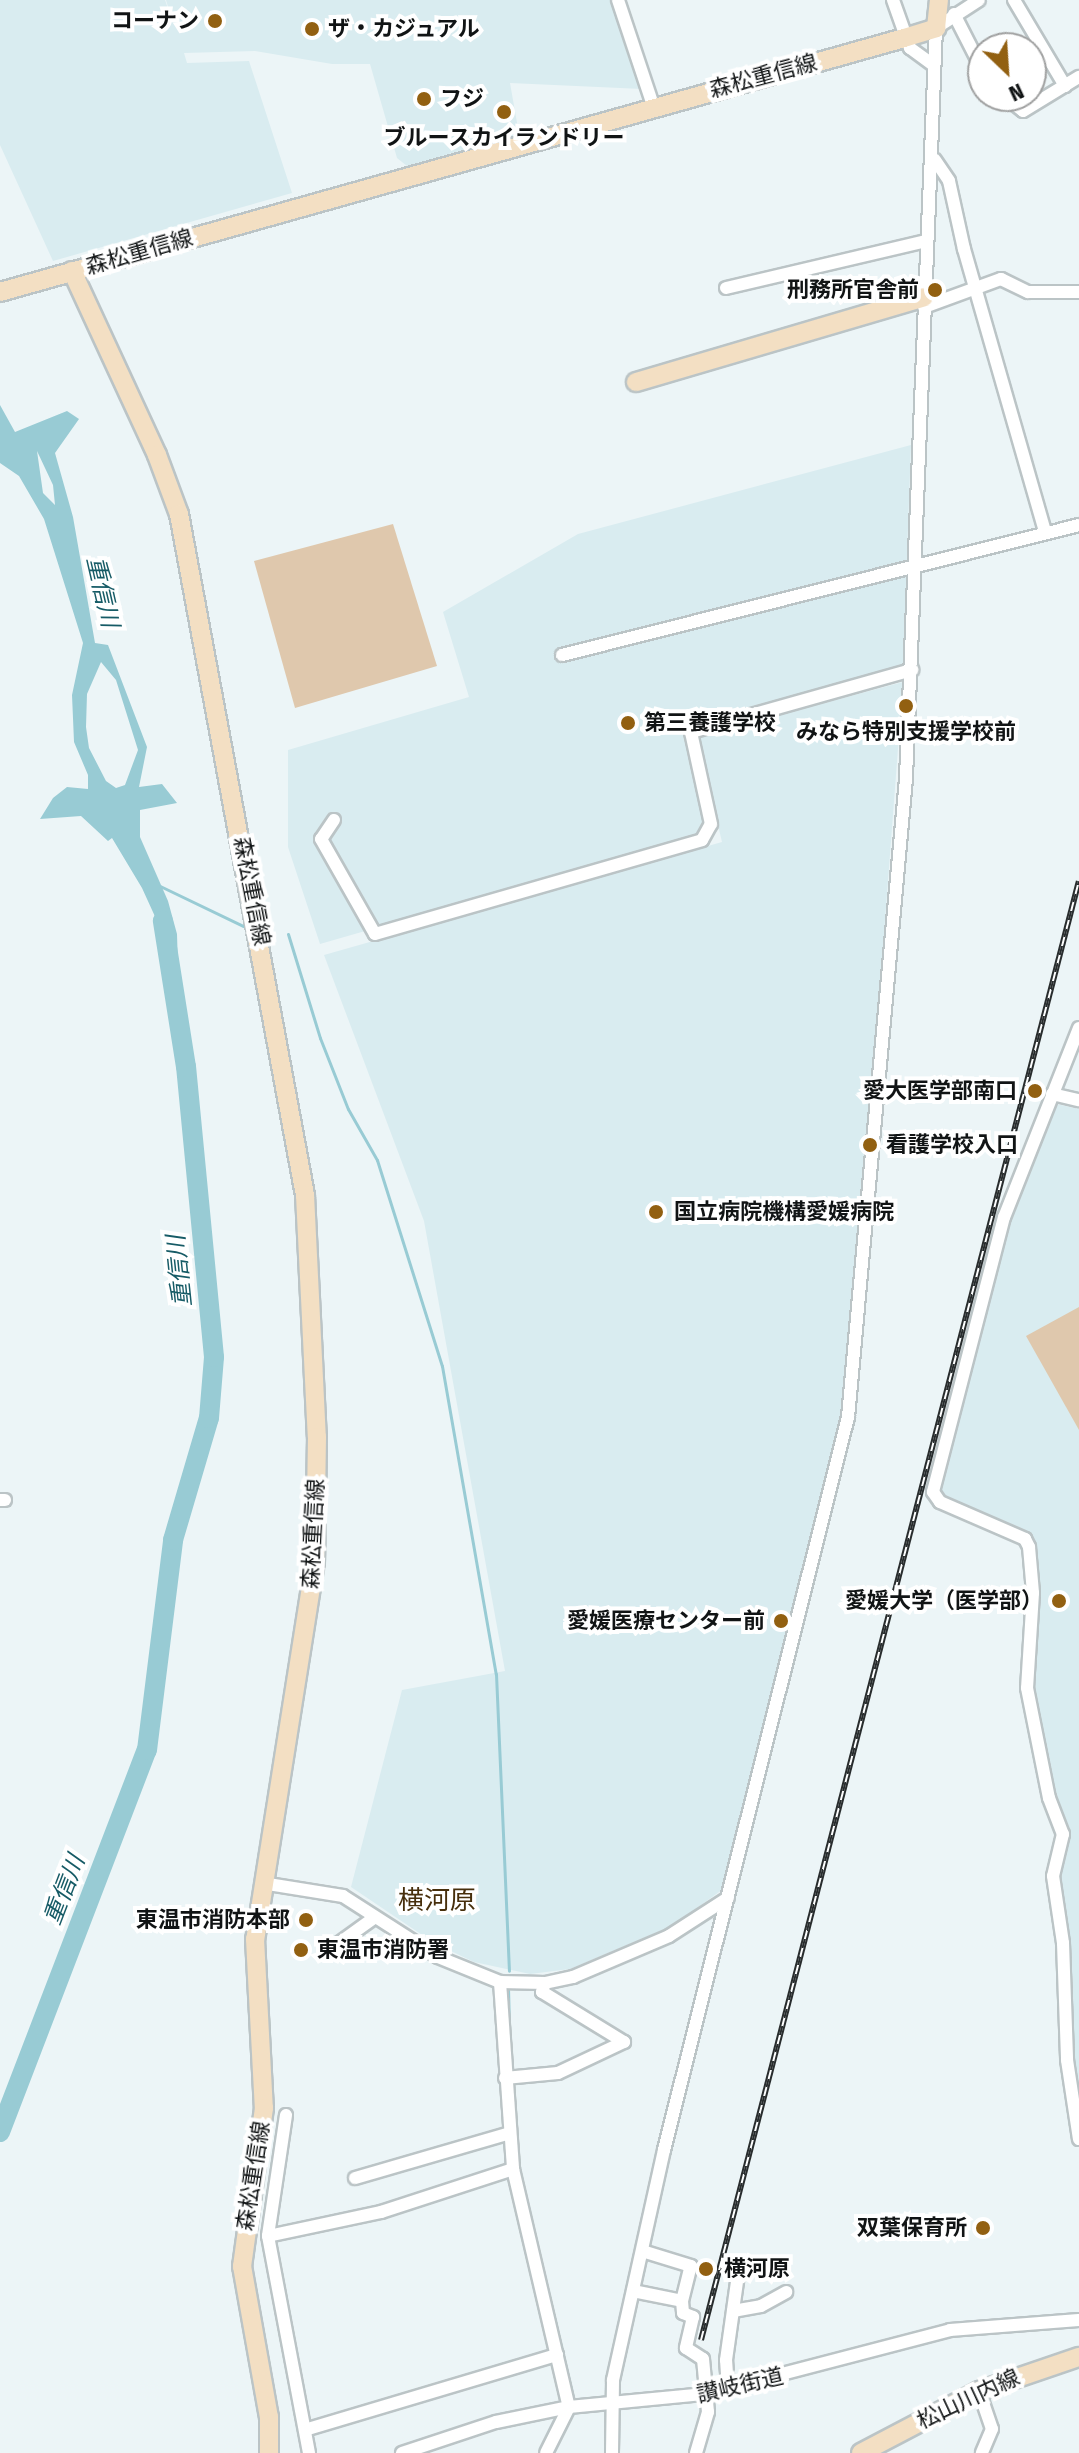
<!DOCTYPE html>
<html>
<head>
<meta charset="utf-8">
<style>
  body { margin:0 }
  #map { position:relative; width:1079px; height:2453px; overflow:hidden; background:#ecf5f7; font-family:"Fira Sans Condensed","Noto Sans JP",sans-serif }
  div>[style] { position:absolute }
  .built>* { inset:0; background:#d9ecf0 }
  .green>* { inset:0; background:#dfc8ad }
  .water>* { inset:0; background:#98cbd4 }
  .stream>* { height:3px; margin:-1.5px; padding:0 1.5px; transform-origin:1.5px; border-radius:1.5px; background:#98cbd4 }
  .river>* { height:20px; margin:-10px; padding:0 10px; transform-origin:10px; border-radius:10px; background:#98cbd4 }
  .roads { filter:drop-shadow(2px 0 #bbc4c6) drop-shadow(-2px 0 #bbc4c6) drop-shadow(0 2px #bbc4c6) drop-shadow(0 -2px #bbc4c6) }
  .street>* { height:12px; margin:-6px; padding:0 6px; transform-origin:6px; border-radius:6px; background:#fff }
  .secondary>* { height:18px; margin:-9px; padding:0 9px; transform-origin:9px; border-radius:9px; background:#f3dfc3 }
  .rail>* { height:6px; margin-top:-3px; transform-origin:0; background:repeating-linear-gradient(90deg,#fff 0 9px,#282c2d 0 18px); box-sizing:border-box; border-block:2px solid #282c2d }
  .dots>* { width:22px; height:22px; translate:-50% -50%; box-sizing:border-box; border:4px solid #fff; border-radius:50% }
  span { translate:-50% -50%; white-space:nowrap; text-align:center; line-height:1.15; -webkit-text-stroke:8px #fff; paint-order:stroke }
  .poi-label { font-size:22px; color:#111415; font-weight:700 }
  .right { translate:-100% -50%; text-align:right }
  .left { translate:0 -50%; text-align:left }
  .street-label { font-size:22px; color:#111415 }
  .water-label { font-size:24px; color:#165b66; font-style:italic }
  .quarter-label { font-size:26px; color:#472f0c }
  .north { position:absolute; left:967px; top:32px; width:80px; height:80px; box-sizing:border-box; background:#fff; border:2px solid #a0a1a1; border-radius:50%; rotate:155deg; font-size:22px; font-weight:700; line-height:32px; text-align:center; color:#111415 }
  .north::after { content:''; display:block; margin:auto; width:28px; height:36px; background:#926011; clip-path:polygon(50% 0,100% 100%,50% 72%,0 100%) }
</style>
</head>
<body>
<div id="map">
  <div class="built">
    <div style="clip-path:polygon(0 0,165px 0,173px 23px,166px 0,614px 0,642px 89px,510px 83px,519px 134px,407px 166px,397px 158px,370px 64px,332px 64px,255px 51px,184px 53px,187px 63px,249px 61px,292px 193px,53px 261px,0 145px)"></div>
    <div style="clip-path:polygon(911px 445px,903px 666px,681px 725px,705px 824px,699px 835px,320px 944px,288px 847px,288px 750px,469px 697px,443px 612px,578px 534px)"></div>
    <div style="clip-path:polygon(903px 682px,857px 1292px,843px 1414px,726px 1887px,672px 1926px,570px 1969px,530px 1974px,474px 1962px,434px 1943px,351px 1887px,402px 1690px,505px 1671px,424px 1221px,324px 955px,722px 842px,697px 737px)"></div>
    <div style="clip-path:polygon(1052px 1103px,1079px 1109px,1079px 2116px,1057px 1877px,1056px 1805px,1032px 1685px,1039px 1613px,1035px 1548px,1031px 1535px,943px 1500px,939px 1488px,1009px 1218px)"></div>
  </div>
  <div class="green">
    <div style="clip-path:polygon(393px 524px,437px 666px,295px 708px,254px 561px)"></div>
    <div style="clip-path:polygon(1079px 1307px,1079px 1430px,1026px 1336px)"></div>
  </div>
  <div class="water">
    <div style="clip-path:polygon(evenodd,0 405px,15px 432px,67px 411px,79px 419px,55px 453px,73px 517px,95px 643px,108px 645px,147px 747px,139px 787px,162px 784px,177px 803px,140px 810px,140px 837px,168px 901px,177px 934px,178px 967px,142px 888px,112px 838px,108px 841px,81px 816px,40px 819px,53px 798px,67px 787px,88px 789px,88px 775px,74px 742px,72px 695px,83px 643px,44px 519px,19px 476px,0 463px,0 405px,37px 451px,53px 485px,55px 505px,43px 493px,37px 451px,0 405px,101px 662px,116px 680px,138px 750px,125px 785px,116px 788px,106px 781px,89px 748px,86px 727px,87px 694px,101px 662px)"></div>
  </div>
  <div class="stream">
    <div style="left:160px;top:886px;width:92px;rotate:25.7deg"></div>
    <div style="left:288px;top:934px;width:109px;rotate:72.9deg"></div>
    <div style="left:320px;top:1038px;width:76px;rotate:68.5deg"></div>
    <div style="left:348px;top:1109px;width:59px;rotate:60.4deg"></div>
    <div style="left:377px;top:1160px;width:216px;rotate:72.5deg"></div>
    <div style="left:442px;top:1366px;width:313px;rotate:80.1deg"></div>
    <div style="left:496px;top:1674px;width:297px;rotate:87.5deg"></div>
    <div style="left:508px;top:1987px;width:42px;rotate:88.6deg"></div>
    <div style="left:549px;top:2296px;width:109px;rotate:76.7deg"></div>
  </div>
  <div class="river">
    <div style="left:0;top:2132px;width:409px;rotate:-69deg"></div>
    <div style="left:147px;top:1750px;width:212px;rotate:-82.9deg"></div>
    <div style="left:173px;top:1540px;width:127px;rotate:-73.6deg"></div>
    <div style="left:209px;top:1418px;width:61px;rotate:-85.3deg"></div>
    <div style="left:214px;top:1357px;width:291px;rotate:-95.5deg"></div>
    <div style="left:186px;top:1067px;width:148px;rotate:-99deg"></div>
  </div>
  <div class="roads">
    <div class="street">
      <div style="left:618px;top:0;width:111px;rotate:71.6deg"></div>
      <div style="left:893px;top:0;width:51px;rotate:70.5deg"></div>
      <div style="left:910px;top:48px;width:29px;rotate:36deg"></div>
      <div style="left:1014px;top:0;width:100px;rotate:59.3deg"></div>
      <div style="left:954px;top:14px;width:64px;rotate:63deg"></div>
      <div style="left:1004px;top:96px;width:24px;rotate:38deg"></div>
      <div style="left:1023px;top:111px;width:66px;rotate:-31.3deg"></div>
      <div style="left:935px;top:160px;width:25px;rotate:56deg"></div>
      <div style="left:949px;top:181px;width:70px;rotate:77.6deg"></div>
      <div style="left:964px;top:249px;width:294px;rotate:74deg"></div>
      <div style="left:726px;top:288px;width:205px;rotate:-13.2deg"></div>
      <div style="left:924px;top:307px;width:82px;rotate:-20deg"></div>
      <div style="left:1001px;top:279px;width:30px;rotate:26deg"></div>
      <div style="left:1028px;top:292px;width:51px"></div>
      <div style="left:562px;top:655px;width:533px;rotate:-14.11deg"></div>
      <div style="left:334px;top:820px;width:23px;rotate:124deg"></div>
      <div style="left:321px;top:839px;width:109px;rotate:60.4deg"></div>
      <div style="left:375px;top:934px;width:340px;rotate:-16deg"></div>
      <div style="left:702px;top:840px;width:18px;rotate:-61deg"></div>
      <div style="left:711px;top:824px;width:94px;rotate:-102.3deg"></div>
      <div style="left:691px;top:732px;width:230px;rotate:-15.7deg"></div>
      <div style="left:1079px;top:1028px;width:203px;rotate:111.6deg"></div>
      <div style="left:1004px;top:1217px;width:284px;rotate:104.5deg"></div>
      <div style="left:933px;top:1492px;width:12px;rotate:55deg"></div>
      <div style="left:940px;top:1502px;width:93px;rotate:23.5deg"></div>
      <div style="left:1025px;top:1539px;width:9px;rotate:63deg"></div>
      <div style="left:1029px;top:1547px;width:46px;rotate:85deg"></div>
      <div style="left:1033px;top:1593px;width:95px;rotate:93.6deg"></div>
      <div style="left:1027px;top:1688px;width:112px;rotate:78.7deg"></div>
      <div style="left:1049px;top:1798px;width:39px;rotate:69deg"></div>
      <div style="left:1063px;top:1834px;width:43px;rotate:103.4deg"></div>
      <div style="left:1053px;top:1876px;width:68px;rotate:81.5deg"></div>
      <div style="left:1063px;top:1943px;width:117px;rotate:88deg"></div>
      <div style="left:1067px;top:2060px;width:80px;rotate:81.4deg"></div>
      <div style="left:1052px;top:1094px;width:28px;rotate:13deg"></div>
      <div style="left:0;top:1500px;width:5px"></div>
      <div style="left:262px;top:1883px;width:82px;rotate:9.1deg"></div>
      <div style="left:343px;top:1896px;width:113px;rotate:32.7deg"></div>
      <div style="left:438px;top:1957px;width:67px;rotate:22deg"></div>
      <div style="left:500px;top:1982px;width:45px;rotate:1.3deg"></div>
      <div style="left:545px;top:1983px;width:29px;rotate:-12deg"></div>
      <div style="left:573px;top:1977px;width:104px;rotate:-23.1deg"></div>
      <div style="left:669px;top:1936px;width:70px;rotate:-32.8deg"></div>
      <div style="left:225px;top:1921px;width:32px;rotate:7deg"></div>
      <div style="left:339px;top:1943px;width:44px;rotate:-35.8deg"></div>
      <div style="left:500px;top:1982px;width:187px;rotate:86deg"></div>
      <div style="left:513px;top:2169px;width:244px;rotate:76.8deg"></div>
      <div style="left:569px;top:2407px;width:51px;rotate:116.6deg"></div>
      <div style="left:505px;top:2078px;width:53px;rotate:-5.4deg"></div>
      <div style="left:558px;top:2073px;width:73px;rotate:-25.2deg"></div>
      <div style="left:624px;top:2042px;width:96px;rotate:-148.6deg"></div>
      <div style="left:542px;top:1992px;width:9px;rotate:-72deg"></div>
      <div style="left:286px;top:2115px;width:122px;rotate:98.5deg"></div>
      <div style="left:268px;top:2236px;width:221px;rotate:79.3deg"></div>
      <div style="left:355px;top:2178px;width:161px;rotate:-16.2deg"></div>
      <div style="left:268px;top:2236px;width:116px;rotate:-12deg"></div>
      <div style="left:381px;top:2212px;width:139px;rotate:-18deg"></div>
      <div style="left:633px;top:2291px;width:50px;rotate:11.5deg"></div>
      <div style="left:682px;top:2301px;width:36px;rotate:-76deg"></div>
      <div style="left:691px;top:2266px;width:51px;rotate:-163deg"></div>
      <div style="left:682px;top:2301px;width:12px;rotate:85deg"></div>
      <div style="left:683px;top:2313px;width:11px;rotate:22deg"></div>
      <div style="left:693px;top:2317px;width:32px;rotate:103deg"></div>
      <div style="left:686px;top:2348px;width:20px;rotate:33deg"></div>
      <div style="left:703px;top:2359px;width:53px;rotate:84.6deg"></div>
      <div style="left:708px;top:2412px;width:43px;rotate:106.3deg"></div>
      <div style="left:733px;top:2311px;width:28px;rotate:-10deg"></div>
      <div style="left:761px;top:2306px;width:29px;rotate:-29deg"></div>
      <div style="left:728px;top:2388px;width:28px;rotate:-94deg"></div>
      <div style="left:726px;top:2360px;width:86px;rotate:-82deg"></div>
      <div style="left:979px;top:2391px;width:40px;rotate:71.1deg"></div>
      <div style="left:992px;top:2429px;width:26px;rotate:113deg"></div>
      <div style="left:308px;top:2429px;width:260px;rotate:-16.6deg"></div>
      <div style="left:402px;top:2453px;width:99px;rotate:-18.3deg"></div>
      <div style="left:496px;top:2422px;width:75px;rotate:-11.6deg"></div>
      <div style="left:569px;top:2407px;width:137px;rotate:-5.5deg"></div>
      <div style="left:705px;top:2394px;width:253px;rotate:-14.6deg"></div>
      <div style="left:950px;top:2330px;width:129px;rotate:-4.4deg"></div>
      <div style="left:612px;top:2453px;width:73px;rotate:-89.2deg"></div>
      <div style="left:613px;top:2380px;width:236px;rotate:-77.5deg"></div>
      <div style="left:664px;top:2150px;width:756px;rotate:-75.91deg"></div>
      <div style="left:848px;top:1417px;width:642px;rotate:-84.81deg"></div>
      <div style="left:906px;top:778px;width:751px;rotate:-87.71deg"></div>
      <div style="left:936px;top:28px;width:51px;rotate:-33.1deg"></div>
    </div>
    <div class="secondary">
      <div style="left:72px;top:271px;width:203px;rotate:65.2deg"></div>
      <div style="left:157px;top:455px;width:63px;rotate:69.6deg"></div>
      <div style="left:179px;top:514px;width:693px;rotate:79.52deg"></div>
      <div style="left:305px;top:1195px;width:242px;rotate:87.2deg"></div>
      <div style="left:317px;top:1437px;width:125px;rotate:90.9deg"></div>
      <div style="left:315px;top:1562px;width:382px;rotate:99deg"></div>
      <div style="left:255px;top:1939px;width:169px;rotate:87deg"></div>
      <div style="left:264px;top:2108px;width:160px;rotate:97.9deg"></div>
      <div style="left:242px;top:2266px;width:153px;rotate:79.9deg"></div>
      <div style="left:269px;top:2417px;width:36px;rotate:90deg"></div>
      <div style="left:0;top:292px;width:939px;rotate:-15.69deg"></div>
      <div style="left:904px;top:38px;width:34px;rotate:-17deg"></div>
      <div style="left:936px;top:28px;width:28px;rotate:-84deg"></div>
      <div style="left:636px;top:382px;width:300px;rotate:-16.4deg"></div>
      <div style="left:861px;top:2453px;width:133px;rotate:-27.7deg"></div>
      <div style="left:979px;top:2391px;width:106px;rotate:-18.8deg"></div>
    </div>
  </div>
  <div class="rail">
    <div style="left:701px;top:2340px;width:1507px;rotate:-75.48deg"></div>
  </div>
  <div class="dots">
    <div style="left:215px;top:21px;background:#926011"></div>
    <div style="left:312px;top:29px;background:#926011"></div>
    <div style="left:424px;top:99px;background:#926011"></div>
    <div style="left:504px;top:112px;background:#926011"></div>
    <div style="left:935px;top:290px;background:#926011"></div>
    <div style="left:906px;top:706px;background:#926011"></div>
    <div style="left:628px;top:723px;background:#926011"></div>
    <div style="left:1035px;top:1091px;background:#926011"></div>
    <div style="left:870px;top:1145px;background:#926011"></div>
    <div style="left:656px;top:1212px;background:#926011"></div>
    <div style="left:1059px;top:1601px;background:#926011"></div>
    <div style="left:781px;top:1621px;background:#926011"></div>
    <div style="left:306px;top:1920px;background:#926011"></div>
    <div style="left:301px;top:1950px;background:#926011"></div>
    <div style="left:983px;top:2228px;background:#926011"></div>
    <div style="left:706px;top:2269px;background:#926011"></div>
  </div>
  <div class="poi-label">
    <span class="right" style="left:199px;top:21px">コーナン</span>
    <span class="left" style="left:328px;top:29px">ザ・カジュアル</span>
    <span class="left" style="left:440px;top:99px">フジ</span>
    <span style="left:504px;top:138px">ブルースカイランドリー</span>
    <span class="right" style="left:919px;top:290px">刑務所官舎前</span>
    <span class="left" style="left:644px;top:723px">第三養護学校</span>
    <span style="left:906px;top:732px">みなら特別支援学校前</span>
    <span class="right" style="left:1017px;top:1091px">愛大医学部南口</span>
    <span class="left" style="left:886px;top:1145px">看護学校入口</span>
    <span class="left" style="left:674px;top:1212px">国立病院機構愛媛病院</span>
    <span class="right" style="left:1043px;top:1601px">愛媛大学（医学部）</span>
    <span class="right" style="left:765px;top:1621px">愛媛医療センター前</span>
    <span class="right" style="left:290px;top:1920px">東温市消防本部</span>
    <span class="left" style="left:317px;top:1950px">東温市消防署</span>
    <span class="right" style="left:967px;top:2228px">双葉保育所</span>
    <span class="left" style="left:724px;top:2269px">横河原</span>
  </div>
  <div class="street-label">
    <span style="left:763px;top:76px;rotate:-15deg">森松重信線</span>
    <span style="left:139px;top:252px;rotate:-16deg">森松重信線</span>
    <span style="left:252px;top:891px;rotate:79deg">森松重信線</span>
    <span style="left:313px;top:1534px;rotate:-87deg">森松重信線</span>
    <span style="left:253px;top:2176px;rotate:-81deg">森松重信線</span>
    <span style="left:740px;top:2385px;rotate:-13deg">讃岐街道</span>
    <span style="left:968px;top:2399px;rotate:-25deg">松山川内線</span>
  </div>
  <div class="water-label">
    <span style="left:102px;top:592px;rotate:77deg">重信川</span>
    <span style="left:180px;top:1271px;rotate:-96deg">重信川</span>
    <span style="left:65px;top:1890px;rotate:-69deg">重信川</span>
  </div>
  <div class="quarter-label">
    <span style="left:437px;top:1901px">横河原</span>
  </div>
  <div class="north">N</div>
</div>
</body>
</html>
